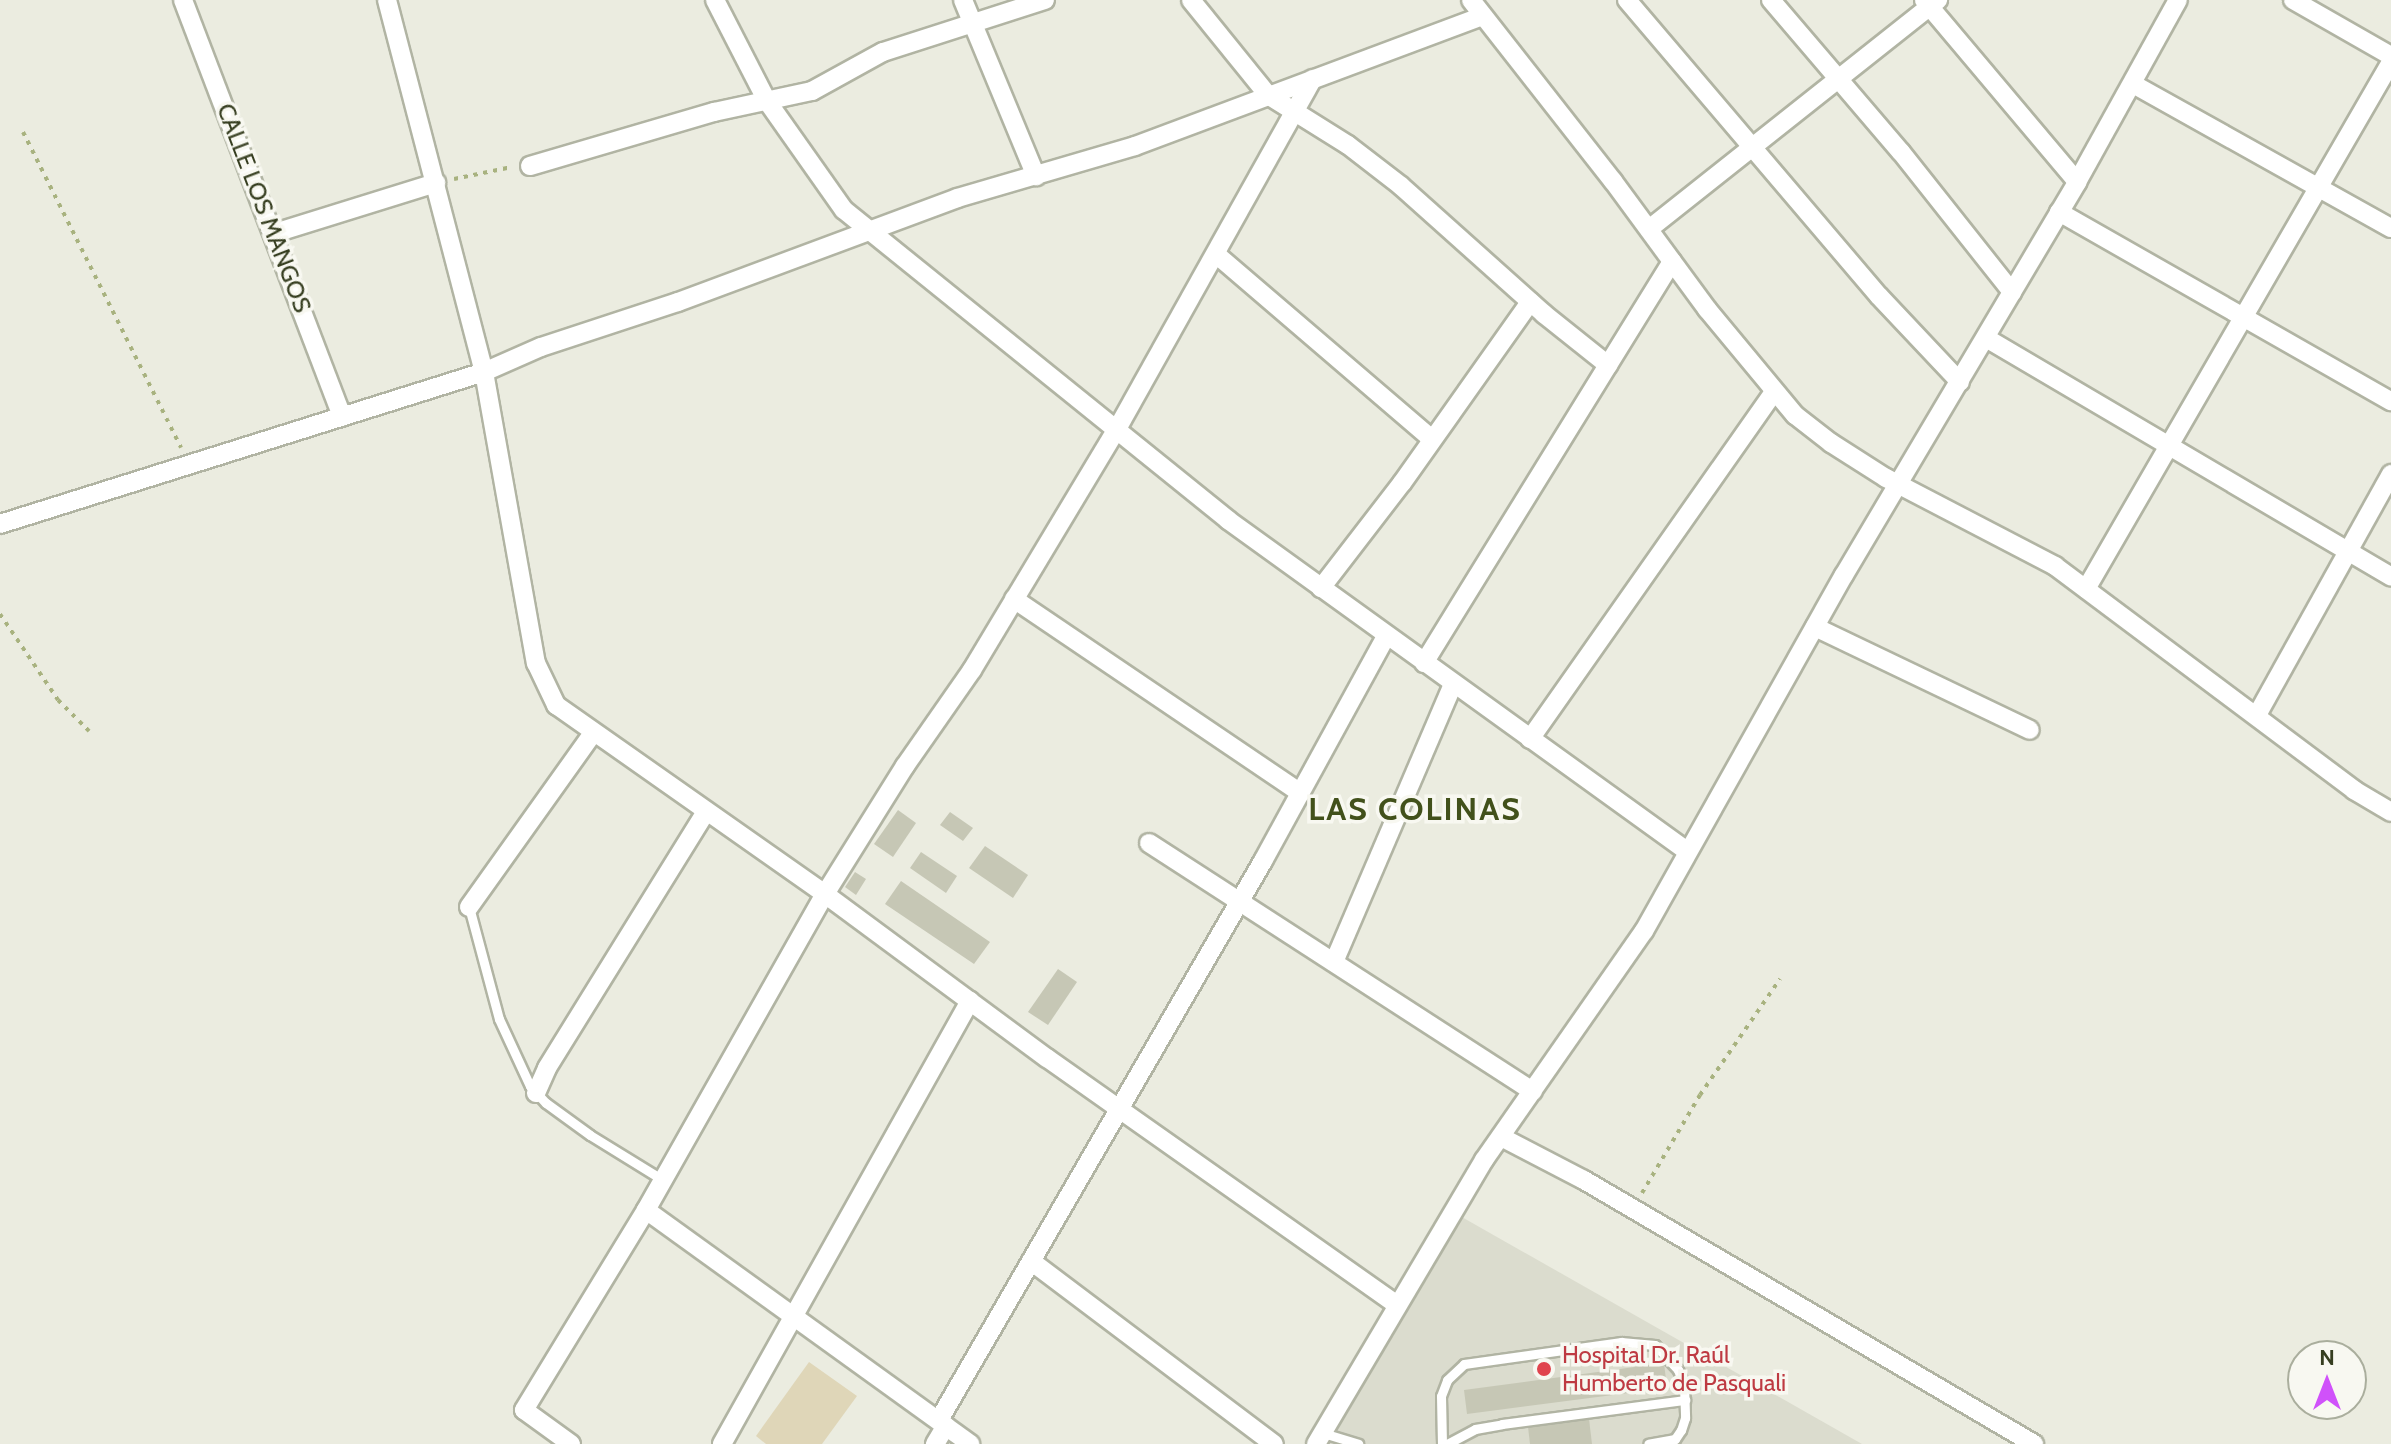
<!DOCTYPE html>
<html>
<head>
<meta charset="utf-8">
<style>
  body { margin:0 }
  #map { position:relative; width:2391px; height:1444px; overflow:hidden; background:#ebece0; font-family:Cabin,sans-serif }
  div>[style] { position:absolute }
  .built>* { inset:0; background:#dbdcce }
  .green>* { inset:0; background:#dfd6b8 }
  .building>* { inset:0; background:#c6c7b5 }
  .path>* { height:4px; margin-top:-2px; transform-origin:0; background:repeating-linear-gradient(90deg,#a8b27f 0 4px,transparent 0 10px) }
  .roads { filter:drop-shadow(2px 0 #b1b4a3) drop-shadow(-2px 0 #b1b4a3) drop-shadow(0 2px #b1b4a3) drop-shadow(0 -2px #b1b4a3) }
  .service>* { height:9px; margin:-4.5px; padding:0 4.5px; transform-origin:4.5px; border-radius:4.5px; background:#fff }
  .minor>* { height:18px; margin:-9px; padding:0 9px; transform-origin:9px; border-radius:9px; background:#fff }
  .dots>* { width:22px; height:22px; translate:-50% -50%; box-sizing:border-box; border:4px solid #f8f8f1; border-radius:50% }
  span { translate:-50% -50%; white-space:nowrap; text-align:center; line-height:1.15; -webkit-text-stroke:7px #f8f8f1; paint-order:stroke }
  .street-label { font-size:24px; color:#363e20 }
  .health-label { font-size:24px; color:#be3a42 }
  .left { translate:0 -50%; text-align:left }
  .district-label { font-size:32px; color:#42511b; font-weight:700; letter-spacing:2px }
  .north { position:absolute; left:2287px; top:1340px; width:80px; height:80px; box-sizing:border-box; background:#f8f8f1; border:2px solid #aaae9d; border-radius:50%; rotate:0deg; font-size:22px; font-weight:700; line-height:32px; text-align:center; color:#363e20 }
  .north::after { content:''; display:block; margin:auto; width:28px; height:36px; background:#d051fa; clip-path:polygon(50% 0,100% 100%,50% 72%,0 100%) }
</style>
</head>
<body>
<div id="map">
  <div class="built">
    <div style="clip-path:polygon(1453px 1212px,1862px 1444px,1316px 1444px)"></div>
  </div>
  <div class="green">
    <div style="clip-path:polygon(809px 1362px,857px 1396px,822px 1444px,766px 1444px,756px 1436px)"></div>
  </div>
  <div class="building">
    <div style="clip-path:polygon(898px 810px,916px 823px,893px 857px,874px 844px)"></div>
    <div style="clip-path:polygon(950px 812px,973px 828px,963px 841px,940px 825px)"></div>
    <div style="clip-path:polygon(985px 846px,1028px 875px,1013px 898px,969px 868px)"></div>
    <div style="clip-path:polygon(921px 852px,957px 876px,946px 893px,910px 868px)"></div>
    <div style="clip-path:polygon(855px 872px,866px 879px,856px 895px,845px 887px)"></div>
    <div style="clip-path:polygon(901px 881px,990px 942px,974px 964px,885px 904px)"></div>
    <div style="clip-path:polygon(1058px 969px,1077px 982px,1048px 1025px,1028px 1012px)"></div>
    <div style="clip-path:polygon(1664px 1363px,1667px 1388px,1467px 1414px,1464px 1390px)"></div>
    <div style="clip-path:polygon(1589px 1419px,1592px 1444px,1530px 1444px,1528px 1427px)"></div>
  </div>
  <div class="path">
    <div style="left:23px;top:132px;width:353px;rotate:63.4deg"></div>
    <div style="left:454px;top:179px;width:59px;rotate:-11.7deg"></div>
    <div style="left:0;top:614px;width:104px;rotate:56deg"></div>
    <div style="left:58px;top:700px;width:44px;rotate:45deg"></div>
    <div style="left:1642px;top:1193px;width:114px;rotate:-59.4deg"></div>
    <div style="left:1700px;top:1095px;width:141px;rotate:-55.4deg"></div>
  </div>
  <div class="roads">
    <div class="service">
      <div style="left:469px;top:907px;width:116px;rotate:75deg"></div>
      <div style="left:499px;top:1019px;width:74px;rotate:65.2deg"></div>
      <div style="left:530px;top:1086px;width:23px;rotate:47deg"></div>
      <div style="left:546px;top:1103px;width:54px;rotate:36deg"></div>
      <div style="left:590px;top:1135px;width:86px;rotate:31.7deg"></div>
      <div style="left:1323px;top:1433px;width:37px;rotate:17deg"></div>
      <div style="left:1442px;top:1444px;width:48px;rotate:-91.2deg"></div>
      <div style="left:1441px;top:1396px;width:17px;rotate:-69deg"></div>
      <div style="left:1447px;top:1380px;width:23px;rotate:-43deg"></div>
      <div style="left:1464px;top:1364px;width:159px;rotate:-8deg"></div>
      <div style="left:1621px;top:1342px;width:34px;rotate:5deg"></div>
      <div style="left:1655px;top:1345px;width:34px;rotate:47deg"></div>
      <div style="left:1678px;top:1370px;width:16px;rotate:68deg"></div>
      <div style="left:1684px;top:1385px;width:33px;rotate:88deg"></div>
      <div style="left:1685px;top:1418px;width:13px;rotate:108deg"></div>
      <div style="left:1681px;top:1430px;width:11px;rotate:124deg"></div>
      <div style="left:1675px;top:1439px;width:27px;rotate:170deg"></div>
      <div style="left:1447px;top:1444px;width:32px;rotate:-28deg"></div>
      <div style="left:1475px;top:1429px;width:27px;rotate:-10deg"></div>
      <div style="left:1502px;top:1424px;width:185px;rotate:-7.5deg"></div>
    </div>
    <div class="minor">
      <div style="left:183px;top:0;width:446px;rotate:69.1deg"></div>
      <div style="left:387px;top:0;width:384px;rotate:75.4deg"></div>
      <div style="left:484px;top:372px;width:296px;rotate:79.9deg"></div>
      <div style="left:536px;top:663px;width:47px;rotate:64.5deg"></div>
      <div style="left:556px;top:705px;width:329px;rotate:35.1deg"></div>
      <div style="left:825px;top:894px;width:276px;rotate:36.5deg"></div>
      <div style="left:1047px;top:1058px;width:427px;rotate:35.2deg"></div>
      <div style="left:715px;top:0;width:114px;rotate:62.8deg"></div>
      <div style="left:767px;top:101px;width:133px;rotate:54.8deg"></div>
      <div style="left:844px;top:210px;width:494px;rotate:38.9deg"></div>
      <div style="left:1228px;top:520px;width:566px;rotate:35.8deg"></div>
      <div style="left:963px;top:0;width:191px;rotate:67.5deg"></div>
      <div style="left:1191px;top:0;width:122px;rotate:51deg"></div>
      <div style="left:1268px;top:95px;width:94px;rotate:32deg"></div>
      <div style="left:1348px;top:145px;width:67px;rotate:37.7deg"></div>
      <div style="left:1401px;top:186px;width:192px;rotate:41.8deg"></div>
      <div style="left:1544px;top:314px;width:82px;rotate:38.6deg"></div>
      <div style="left:1471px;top:0;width:230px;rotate:51.9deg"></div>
      <div style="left:1613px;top:181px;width:159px;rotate:53.7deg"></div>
      <div style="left:1707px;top:309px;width:138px;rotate:50.3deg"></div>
      <div style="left:1795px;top:415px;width:46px;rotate:37.9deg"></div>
      <div style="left:1831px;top:443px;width:65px;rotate:32.5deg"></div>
      <div style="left:1886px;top:478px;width:191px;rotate:27.5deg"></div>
      <div style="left:2055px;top:566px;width:374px;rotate:36.8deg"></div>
      <div style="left:2354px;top:790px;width:43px;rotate:30.7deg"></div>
      <div style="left:1627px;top:0;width:389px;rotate:49.6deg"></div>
      <div style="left:1879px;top:296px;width:118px;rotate:46.7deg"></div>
      <div style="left:1771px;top:0;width:200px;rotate:49.5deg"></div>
      <div style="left:1901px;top:152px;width:179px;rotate:51.6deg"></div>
      <div style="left:1924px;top:0;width:238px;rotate:49.9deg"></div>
      <div style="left:2293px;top:0;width:113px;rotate:29.7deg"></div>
      <div style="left:2133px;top:84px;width:295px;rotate:29.2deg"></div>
      <div style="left:530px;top:166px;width:192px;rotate:-16.4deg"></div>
      <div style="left:714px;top:112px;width:100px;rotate:-12.1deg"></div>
      <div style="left:812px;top:91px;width:81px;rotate:-28.8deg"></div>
      <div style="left:883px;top:52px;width:170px;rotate:-17.8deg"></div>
      <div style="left:2059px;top:212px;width:382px;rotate:29.7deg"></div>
      <div style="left:1649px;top:229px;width:369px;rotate:-38.4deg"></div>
      <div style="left:275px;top:233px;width:169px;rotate:-17.3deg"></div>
      <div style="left:1217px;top:255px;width:283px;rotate:40.6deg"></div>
      <div style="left:1986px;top:338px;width:470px;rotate:30.5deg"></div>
      <div style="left:0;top:524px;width:507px;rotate:-17.43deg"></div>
      <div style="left:484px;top:372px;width:62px;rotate:-23.7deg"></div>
      <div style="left:541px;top:347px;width:144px;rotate:-18.2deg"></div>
      <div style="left:678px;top:302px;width:298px;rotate:-20.4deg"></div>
      <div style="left:957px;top:198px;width:185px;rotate:-16.3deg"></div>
      <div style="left:1135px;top:146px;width:371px;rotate:-20.5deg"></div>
      <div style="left:1321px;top:588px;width:133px;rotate:-52.4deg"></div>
      <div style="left:1402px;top:483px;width:222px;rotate:-54.7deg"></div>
      <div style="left:2086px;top:589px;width:609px;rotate:-59.94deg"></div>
      <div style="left:1014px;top:599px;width:346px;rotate:34.1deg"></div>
      <div style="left:1815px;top:627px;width:238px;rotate:25.6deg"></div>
      <div style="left:1424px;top:663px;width:472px;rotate:-58.3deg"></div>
      <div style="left:2257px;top:715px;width:276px;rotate:-60.9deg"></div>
      <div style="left:1530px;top:739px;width:424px;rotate:-54.9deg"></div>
      <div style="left:1149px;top:843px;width:457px;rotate:32.9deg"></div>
      <div style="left:469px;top:907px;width:214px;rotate:-54.5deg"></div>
      <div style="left:1334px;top:962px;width:302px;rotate:-66.8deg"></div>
      <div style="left:536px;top:1093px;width:27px;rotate:-66deg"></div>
      <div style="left:547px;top:1068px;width:301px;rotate:-58.2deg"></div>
      <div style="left:1501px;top:1137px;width:93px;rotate:27.4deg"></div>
      <div style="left:1584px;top:1180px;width:522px;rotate:30.4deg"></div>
      <div style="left:646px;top:1210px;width:400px;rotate:35.8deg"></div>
      <div style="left:1031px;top:1261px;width:304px;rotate:37deg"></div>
      <div style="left:939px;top:1420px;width:646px;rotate:-59.9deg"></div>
      <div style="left:1263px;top:861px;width:256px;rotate:-61.3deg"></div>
      <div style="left:571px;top:1444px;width:58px;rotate:-144.1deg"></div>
      <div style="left:524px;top:1410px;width:234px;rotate:-58.6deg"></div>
      <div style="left:646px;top:1210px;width:363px;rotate:-60.5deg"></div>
      <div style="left:825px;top:894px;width:151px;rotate:-58deg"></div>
      <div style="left:905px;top:766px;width:117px;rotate:-55.1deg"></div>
      <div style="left:972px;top:670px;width:281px;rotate:-59deg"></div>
      <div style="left:1117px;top:429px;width:401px;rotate:-60.8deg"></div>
      <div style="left:722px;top:1444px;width:508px;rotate:-60.76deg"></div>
      <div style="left:935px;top:1444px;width:21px;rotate:-59deg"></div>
      <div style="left:1316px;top:1444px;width:330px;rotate:-59.4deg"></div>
      <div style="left:1484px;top:1160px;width:279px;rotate:-55.1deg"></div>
      <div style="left:1644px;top:931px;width:408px;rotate:-60.7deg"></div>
      <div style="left:1844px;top:575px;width:457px;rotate:-59.3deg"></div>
      <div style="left:2077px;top:182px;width:208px;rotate:-61deg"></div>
    </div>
  </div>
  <div class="dots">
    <div style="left:1544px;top:1369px;background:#e0444e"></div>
  </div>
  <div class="street-label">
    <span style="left:264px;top:208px;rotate:69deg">CALLE LOS MANGOS</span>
  </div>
  <div class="health-label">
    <span class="left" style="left:1562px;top:1369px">Hospital Dr. Raúl<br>Humberto de Pasquali</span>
  </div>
  <div class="district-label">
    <span style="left:1415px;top:809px">LAS COLINAS</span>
  </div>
  <div class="north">N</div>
</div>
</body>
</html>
